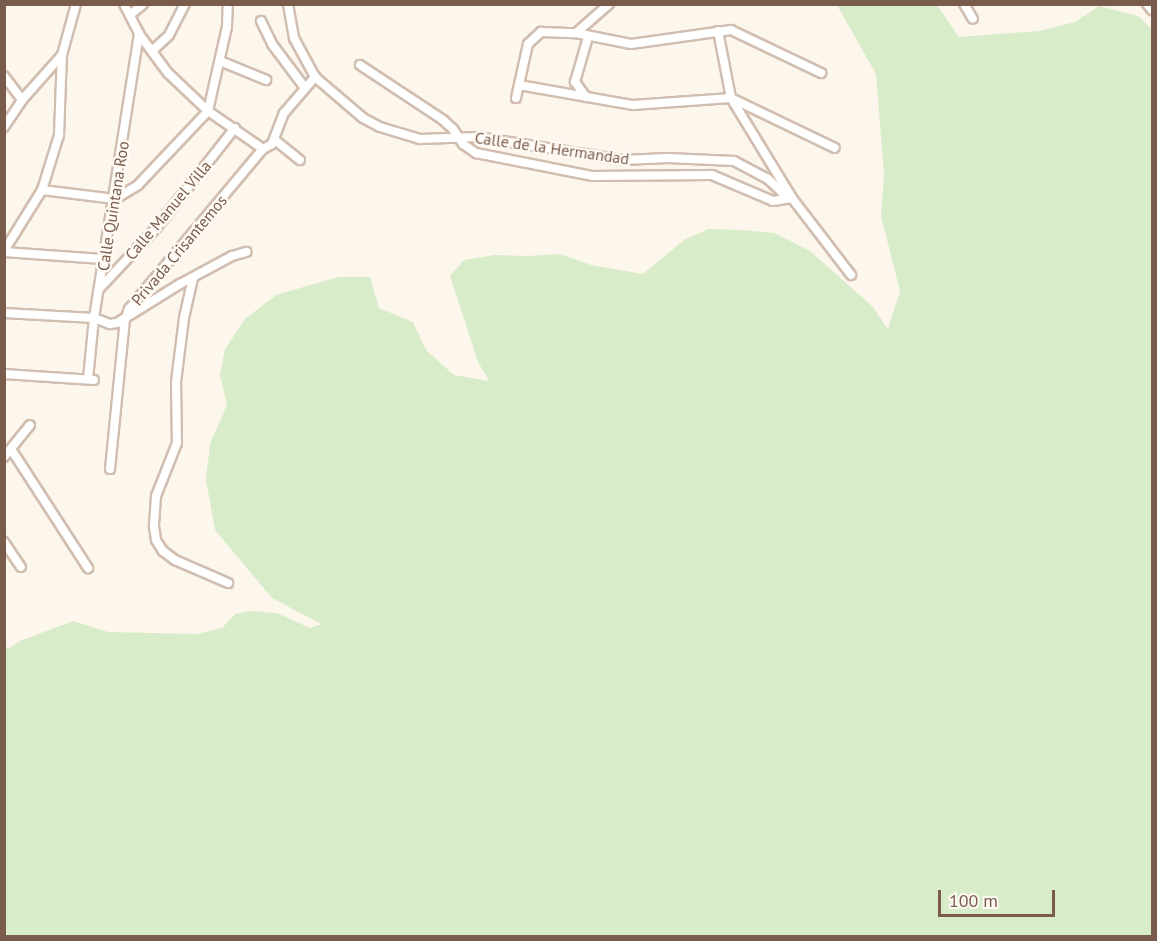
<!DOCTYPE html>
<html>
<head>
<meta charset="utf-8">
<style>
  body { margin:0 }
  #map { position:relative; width:1157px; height:941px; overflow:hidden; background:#fdf6ec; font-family:"PT Sans",sans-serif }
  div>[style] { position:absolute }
  .green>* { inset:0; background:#d8ecc9 }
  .roads { filter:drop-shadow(2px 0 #d1beb0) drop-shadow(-2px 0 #d1beb0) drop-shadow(0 2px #d1beb0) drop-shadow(0 -2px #d1beb0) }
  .minor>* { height:8px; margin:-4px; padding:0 4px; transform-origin:4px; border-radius:4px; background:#fff }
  span { translate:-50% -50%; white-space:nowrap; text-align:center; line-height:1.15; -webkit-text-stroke:5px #fffaf3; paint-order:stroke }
  .street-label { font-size:16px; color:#7a5c4d }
  .frame { position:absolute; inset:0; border:6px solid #7a5c4d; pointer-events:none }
  .scale { position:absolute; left:938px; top:890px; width:117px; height:27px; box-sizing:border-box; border:3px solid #7a5c4d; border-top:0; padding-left:8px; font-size:18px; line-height:21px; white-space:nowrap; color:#7a5c4d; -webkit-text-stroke:4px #fffaf3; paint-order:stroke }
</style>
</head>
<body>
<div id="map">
  <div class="green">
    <div style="clip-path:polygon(837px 5px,937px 5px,959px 37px,1039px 31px,1075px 22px,1099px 6px,1138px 16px,1152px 29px,1152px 936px,8px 936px,4px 931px,5px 645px,8px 649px,20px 641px,73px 621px,108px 632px,197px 634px,222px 628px,235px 614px,250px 611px,277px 613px,310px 628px,321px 624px,272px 598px,215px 530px,206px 480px,210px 444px,227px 405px,220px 375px,225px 349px,245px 319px,276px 295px,338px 277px,370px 277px,379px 308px,413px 322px,426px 350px,454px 375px,489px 381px,478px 362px,450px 276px,464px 260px,495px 255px,528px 256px,560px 254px,591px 265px,643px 274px,684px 240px,708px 229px,741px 230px,775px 233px,810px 251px,872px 306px,888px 329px,900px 291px,881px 216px,884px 174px,876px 74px)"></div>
  </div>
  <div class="roads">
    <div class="minor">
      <div style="left:124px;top:4px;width:34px;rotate:63deg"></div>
      <div style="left:139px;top:34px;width:49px;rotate:53.4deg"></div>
      <div style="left:168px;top:73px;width:55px;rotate:43.5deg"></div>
      <div style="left:208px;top:111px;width:67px;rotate:34.6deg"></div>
      <div style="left:288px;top:4px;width:35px;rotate:80deg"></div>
      <div style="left:294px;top:38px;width:44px;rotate:61.7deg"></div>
      <div style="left:315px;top:77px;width:63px;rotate:40.5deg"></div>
      <div style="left:363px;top:118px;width:19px;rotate:28deg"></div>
      <div style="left:380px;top:127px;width:42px;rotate:16.7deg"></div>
      <div style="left:420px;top:139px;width:58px;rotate:-2deg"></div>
      <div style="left:478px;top:137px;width:147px;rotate:9deg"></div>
      <div style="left:623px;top:160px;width:45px;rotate:-2.5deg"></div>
      <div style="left:668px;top:158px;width:66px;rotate:2.6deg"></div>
      <div style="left:734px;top:161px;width:38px;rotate:28deg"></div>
      <div style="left:768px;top:179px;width:19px;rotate:43deg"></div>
      <div style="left:782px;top:192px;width:7px;rotate:8deg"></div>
      <div style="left:964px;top:4px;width:17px;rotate:59deg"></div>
      <div style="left:1147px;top:4px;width:8px;rotate:50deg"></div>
      <div style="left:130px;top:15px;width:17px;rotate:-40deg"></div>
      <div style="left:261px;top:21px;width:25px;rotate:64deg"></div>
      <div style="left:272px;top:44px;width:55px;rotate:53.1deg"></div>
      <div style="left:718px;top:31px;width:68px;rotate:79deg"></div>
      <div style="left:731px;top:98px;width:117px;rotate:58.6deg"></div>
      <div style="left:792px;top:198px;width:97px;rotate:52.5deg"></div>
      <div style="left:576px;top:33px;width:44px;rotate:-41.3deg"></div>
      <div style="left:152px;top:51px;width:23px;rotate:-43deg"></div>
      <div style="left:169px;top:35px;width:35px;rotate:-63deg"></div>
      <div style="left:220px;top:61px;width:50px;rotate:22.4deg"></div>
      <div style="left:360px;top:65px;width:100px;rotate:33.5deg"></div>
      <div style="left:443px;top:120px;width:13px;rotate:42deg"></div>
      <div style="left:453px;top:129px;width:18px;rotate:56deg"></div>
      <div style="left:463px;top:144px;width:16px;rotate:35deg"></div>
      <div style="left:476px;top:153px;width:118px;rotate:11.2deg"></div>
      <div style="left:592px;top:176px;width:120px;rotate:-0.5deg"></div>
      <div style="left:712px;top:175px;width:66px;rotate:23.1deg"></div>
      <div style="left:773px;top:201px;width:19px;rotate:-9deg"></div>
      <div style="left:4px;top:76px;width:30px;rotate:53deg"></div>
      <div style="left:519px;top:85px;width:116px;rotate:10deg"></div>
      <div style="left:633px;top:105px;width:98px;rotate:-4.1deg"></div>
      <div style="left:731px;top:98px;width:115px;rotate:25.7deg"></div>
      <div style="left:586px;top:97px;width:19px;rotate:-126deg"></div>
      <div style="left:575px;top:82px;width:47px;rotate:-73.9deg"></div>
      <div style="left:516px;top:98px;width:55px;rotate:-77.5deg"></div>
      <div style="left:528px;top:44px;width:18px;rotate:-43deg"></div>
      <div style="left:541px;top:32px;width:35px;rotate:2deg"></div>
      <div style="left:576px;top:33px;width:56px;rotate:11.3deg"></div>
      <div style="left:631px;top:44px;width:101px;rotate:-8deg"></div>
      <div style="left:731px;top:30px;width:100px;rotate:25.5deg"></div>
      <div style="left:4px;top:127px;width:32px;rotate:-56deg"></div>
      <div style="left:22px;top:100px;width:60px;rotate:-48.4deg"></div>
      <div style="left:275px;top:140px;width:32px;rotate:39deg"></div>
      <div style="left:42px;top:190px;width:74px;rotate:7deg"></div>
      <div style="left:115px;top:199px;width:27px;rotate:-31deg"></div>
      <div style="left:138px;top:185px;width:102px;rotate:-46.6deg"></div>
      <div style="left:208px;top:111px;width:86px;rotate:-77.3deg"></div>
      <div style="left:227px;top:27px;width:23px;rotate:-88deg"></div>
      <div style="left:4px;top:251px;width:72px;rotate:-58.1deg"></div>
      <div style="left:42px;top:190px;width:58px;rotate:-72.8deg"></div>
      <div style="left:59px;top:135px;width:80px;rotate:-87.9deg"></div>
      <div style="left:62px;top:55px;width:53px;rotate:-74.6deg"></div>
      <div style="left:4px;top:252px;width:99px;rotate:4deg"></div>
      <div style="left:193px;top:278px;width:41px;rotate:102.7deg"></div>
      <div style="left:184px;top:318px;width:64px;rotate:97.1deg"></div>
      <div style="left:176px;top:382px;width:61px;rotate:89.1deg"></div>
      <div style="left:177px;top:443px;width:57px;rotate:111.6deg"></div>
      <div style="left:156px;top:496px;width:31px;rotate:94deg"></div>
      <div style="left:154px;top:527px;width:13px;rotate:81deg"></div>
      <div style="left:156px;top:540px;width:13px;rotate:58deg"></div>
      <div style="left:163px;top:551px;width:15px;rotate:37deg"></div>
      <div style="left:175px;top:560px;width:58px;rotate:23.5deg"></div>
      <div style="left:99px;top:289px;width:85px;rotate:-46.9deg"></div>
      <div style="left:157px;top:227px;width:126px;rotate:-51.8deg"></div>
      <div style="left:4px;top:313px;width:90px;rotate:3.2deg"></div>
      <div style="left:94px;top:318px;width:17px;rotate:21deg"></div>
      <div style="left:110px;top:324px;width:7px;rotate:-8deg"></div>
      <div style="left:117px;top:323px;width:74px;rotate:-31.8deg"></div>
      <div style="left:180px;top:284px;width:59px;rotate:-28.3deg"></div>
      <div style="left:232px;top:256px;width:15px;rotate:-16deg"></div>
      <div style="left:4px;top:374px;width:90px;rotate:3.8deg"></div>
      <div style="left:88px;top:379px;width:61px;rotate:-84.4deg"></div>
      <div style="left:94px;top:318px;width:288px;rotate:-81deg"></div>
      <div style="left:11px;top:449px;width:142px;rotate:57.1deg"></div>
      <div style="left:4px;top:457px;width:41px;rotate:-50.9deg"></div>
      <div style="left:110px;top:469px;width:150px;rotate:-84.3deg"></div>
      <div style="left:125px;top:320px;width:12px;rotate:-70deg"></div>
      <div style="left:129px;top:309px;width:209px;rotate:-50.1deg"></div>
      <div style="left:263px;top:149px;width:10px;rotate:-29deg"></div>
      <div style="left:272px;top:144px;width:33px;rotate:-69deg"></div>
      <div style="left:284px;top:113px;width:48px;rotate:-49.3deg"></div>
      <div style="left:4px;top:542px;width:30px;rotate:56deg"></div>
    </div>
  </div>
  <div class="street-label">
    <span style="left:552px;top:148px;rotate:8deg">Calle de la Hermandad</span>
    <span style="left:113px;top:206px;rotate:-81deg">Calle Quintana Roo</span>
    <span style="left:168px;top:210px;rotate:-50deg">Calle Manuel Villa</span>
    <span style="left:179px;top:250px;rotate:-50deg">Privada Crisantemos</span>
  </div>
  <div class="frame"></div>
  <div class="scale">100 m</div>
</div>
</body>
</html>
